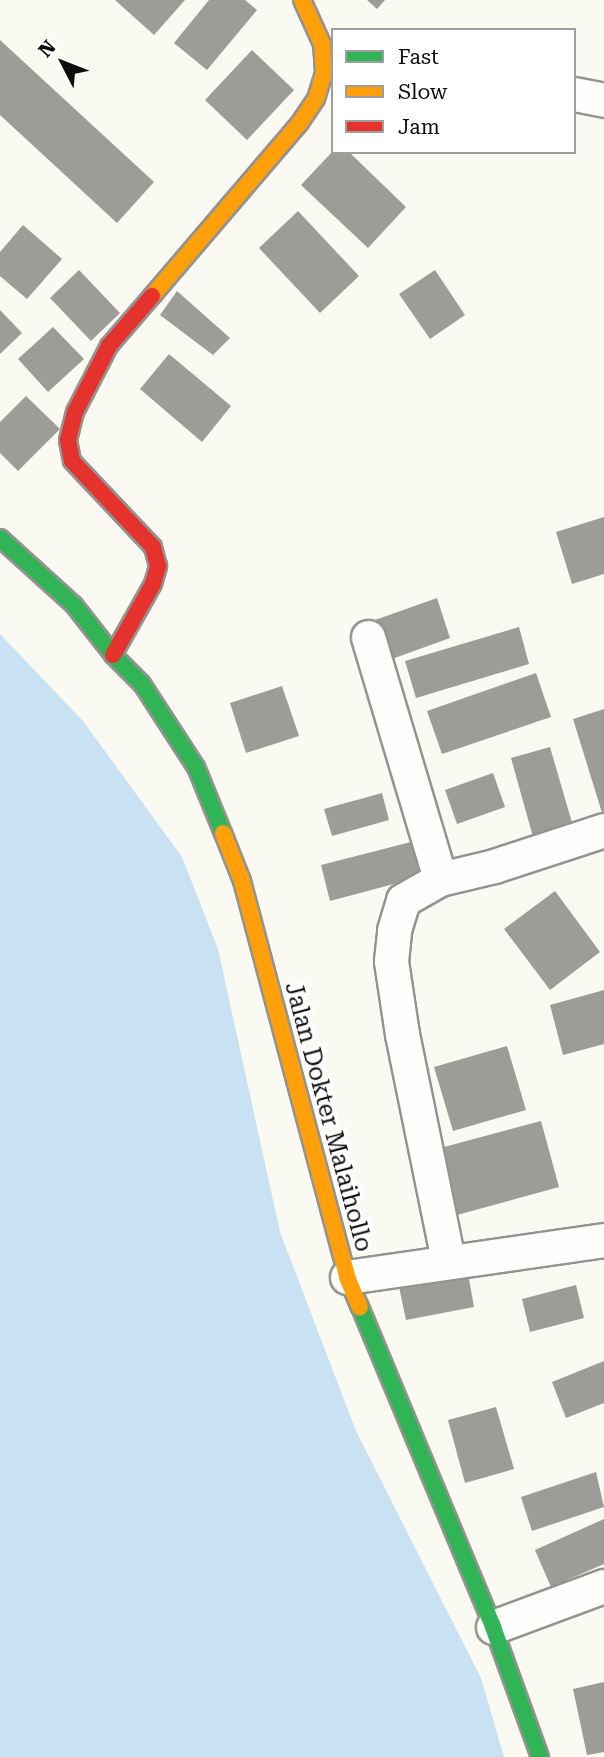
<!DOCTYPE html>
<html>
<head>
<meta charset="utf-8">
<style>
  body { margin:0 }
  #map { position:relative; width:604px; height:1757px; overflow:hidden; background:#faf9f2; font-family:"Roboto Serif",serif }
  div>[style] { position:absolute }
  .water>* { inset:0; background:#c9e2f3 }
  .building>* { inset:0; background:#9d9c98 }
  .roads { filter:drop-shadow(2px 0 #949390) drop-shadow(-2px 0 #949390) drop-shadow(0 2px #949390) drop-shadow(0 -2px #949390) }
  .street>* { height:33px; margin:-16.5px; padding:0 16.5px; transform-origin:16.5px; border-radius:16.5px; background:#fefefd }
  .fast>* { height:16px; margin:-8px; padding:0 8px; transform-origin:8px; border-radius:8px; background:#30b455 }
  .slow>* { height:16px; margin:-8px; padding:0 8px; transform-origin:8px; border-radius:8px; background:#ff9f0a }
  .jam>* { height:16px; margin:-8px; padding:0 8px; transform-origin:8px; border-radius:8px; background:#e5322d }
  span { translate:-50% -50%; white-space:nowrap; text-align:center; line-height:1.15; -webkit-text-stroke:7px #fff; paint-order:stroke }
  .street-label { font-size:24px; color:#0d0d0d }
  .legend { position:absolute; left:331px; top:28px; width:245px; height:126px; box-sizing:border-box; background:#fff; border:2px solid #9e9e9e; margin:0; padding:9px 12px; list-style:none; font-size:21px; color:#0d0d0d }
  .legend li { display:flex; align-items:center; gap:14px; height:35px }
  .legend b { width:35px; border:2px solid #9e9e9e }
  .north { position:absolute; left:28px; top:28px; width:70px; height:70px; -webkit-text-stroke:5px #fff; paint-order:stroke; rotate:312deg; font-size:19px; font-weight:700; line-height:28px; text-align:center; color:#0d0d0d }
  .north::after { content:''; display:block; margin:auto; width:24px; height:32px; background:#0d0d0d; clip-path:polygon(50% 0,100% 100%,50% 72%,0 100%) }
</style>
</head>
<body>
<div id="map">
  <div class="water">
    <div style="clip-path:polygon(0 634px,83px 721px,182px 857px,218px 949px,280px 1232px,356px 1431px,481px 1678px,504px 1757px,0 1757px)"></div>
  </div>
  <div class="building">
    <div style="clip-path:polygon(115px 0,185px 0,154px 35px)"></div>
    <div style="clip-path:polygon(209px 0,245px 0,257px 10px,207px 70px,174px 43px)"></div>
    <div style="clip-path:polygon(367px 0,385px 0,377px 9px)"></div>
    <div style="clip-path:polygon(0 40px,154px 182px,117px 223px,0 115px)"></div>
    <div style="clip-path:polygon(252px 50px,294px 90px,247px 140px,205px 100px)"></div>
    <div style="clip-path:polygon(332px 152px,349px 152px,406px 207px,368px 248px,301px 185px)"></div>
    <div style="clip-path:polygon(298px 211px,359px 276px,320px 313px,259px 248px)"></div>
    <div style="clip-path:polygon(23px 225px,62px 259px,27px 299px,0 276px,0 252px)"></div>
    <div style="clip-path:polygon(79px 270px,120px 313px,91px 341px,50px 298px)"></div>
    <div style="clip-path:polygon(435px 270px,465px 315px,430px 339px,399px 294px)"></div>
    <div style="clip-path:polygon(177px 291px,230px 338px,213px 355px,160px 315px)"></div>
    <div style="clip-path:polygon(0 310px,22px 333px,0 354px)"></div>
    <div style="clip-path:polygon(53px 327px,84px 359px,48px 392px,18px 359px)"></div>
    <div style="clip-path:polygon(169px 354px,231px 406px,202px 442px,140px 389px)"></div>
    <div style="clip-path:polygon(26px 396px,60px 429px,18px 471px,0 453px,0 422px)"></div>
    <div style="clip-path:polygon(604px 517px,604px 574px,572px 584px,556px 532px)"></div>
    <div style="clip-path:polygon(437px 598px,450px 638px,389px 660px,375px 620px)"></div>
    <div style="clip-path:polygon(519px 627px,529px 664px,416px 698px,405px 661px)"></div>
    <div style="clip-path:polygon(536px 673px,551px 717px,442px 754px,427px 711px)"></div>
    <div style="clip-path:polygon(282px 686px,299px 736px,246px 753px,230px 703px)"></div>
    <div style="clip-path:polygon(604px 709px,604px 816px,603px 816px,573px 719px)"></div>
    <div style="clip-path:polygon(550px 747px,573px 826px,533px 837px,511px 758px)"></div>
    <div style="clip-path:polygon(493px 773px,505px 807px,457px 824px,445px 790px)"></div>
    <div style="clip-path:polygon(382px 793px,389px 820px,332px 836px,324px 809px)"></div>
    <div style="clip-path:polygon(411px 842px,420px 877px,330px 901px,321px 865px)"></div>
    <div style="clip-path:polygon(555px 891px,600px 952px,550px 990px,504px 929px)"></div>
    <div style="clip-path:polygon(604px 990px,604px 1044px,563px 1055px,550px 1005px)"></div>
    <div style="clip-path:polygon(507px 1046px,526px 1110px,453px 1131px,434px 1067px)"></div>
    <div style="clip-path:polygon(541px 1121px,559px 1187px,450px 1217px,433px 1150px)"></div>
    <div style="clip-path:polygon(467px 1268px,474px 1307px,406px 1320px,398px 1282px)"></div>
    <div style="clip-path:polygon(576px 1285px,584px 1318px,530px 1332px,522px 1299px)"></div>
    <div style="clip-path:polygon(604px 1361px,604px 1403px,566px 1418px,552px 1382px)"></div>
    <div style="clip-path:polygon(496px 1407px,514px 1469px,465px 1483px,448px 1420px)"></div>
    <div style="clip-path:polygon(596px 1472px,604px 1507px,532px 1531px,521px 1497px)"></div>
    <div style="clip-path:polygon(604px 1519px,604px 1564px,551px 1587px,535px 1550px)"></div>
    <div style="clip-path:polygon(604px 1682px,604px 1752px,587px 1755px,573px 1689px)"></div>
  </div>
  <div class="roads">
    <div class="street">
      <div style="left:574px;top:94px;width:31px;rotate:11deg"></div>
      <div style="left:368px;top:637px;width:252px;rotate:73.4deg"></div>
      <div style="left:448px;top:1260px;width:231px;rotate:-101.5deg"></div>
      <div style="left:402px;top:1034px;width:74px;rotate:-98.6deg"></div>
      <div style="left:391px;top:961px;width:31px;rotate:-84deg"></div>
      <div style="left:394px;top:930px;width:31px;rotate:-73deg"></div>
      <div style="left:403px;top:900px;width:43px;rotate:-29.6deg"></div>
      <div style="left:440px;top:879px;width:56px;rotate:-13.5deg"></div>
      <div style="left:494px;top:866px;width:116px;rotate:-18.1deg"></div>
      <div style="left:347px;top:1277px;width:260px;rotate:-8.2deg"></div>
      <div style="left:493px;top:1627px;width:118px;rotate:-20.3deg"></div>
    </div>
    <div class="fast">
      <div style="left:0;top:538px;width:100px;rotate:42.2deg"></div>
      <div style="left:74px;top:605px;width:63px;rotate:52deg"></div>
      <div style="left:113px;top:655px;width:41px;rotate:45deg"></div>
      <div style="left:142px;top:684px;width:99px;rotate:57deg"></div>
      <div style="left:196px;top:767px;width:71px;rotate:67.8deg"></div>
      <div style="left:360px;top:1307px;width:347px;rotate:67.4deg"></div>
      <div style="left:493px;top:1627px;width:138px;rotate:70.1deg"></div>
    </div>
    <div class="slow">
      <div style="left:152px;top:296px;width:226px;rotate:-49.5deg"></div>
      <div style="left:299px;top:124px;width:30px;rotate:-56deg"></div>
      <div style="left:316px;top:99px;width:28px;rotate:-73deg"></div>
      <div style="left:324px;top:72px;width:28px;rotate:-94deg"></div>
      <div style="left:322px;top:44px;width:48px;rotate:-114.4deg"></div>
      <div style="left:223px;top:833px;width:52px;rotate:68.4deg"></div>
      <div style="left:242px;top:881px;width:410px;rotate:75.1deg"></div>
      <div style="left:347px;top:1277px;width:33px;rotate:67deg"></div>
    </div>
    <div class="jam">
      <div style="left:113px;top:655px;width:81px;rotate:-60.6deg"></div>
      <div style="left:153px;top:584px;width:19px;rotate:-74deg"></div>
      <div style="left:158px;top:566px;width:20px;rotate:-105deg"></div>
      <div style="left:153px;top:547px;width:118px;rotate:-133.3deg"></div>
      <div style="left:72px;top:461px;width:21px;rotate:-101deg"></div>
      <div style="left:68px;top:440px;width:29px;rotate:-76deg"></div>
      <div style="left:75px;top:412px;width:74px;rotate:-62.7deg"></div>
      <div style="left:109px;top:346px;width:66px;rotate:-49.3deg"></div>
    </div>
  </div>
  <div class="street-label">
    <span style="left:328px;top:1117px;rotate:75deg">Jalan Dokter Malaihollo</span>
  </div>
  <ul class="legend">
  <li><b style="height:9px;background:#30b455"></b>Fast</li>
  <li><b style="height:9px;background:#ff9f0a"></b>Slow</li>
  <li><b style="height:9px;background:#e5322d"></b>Jam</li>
  </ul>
  <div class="north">N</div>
</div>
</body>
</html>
